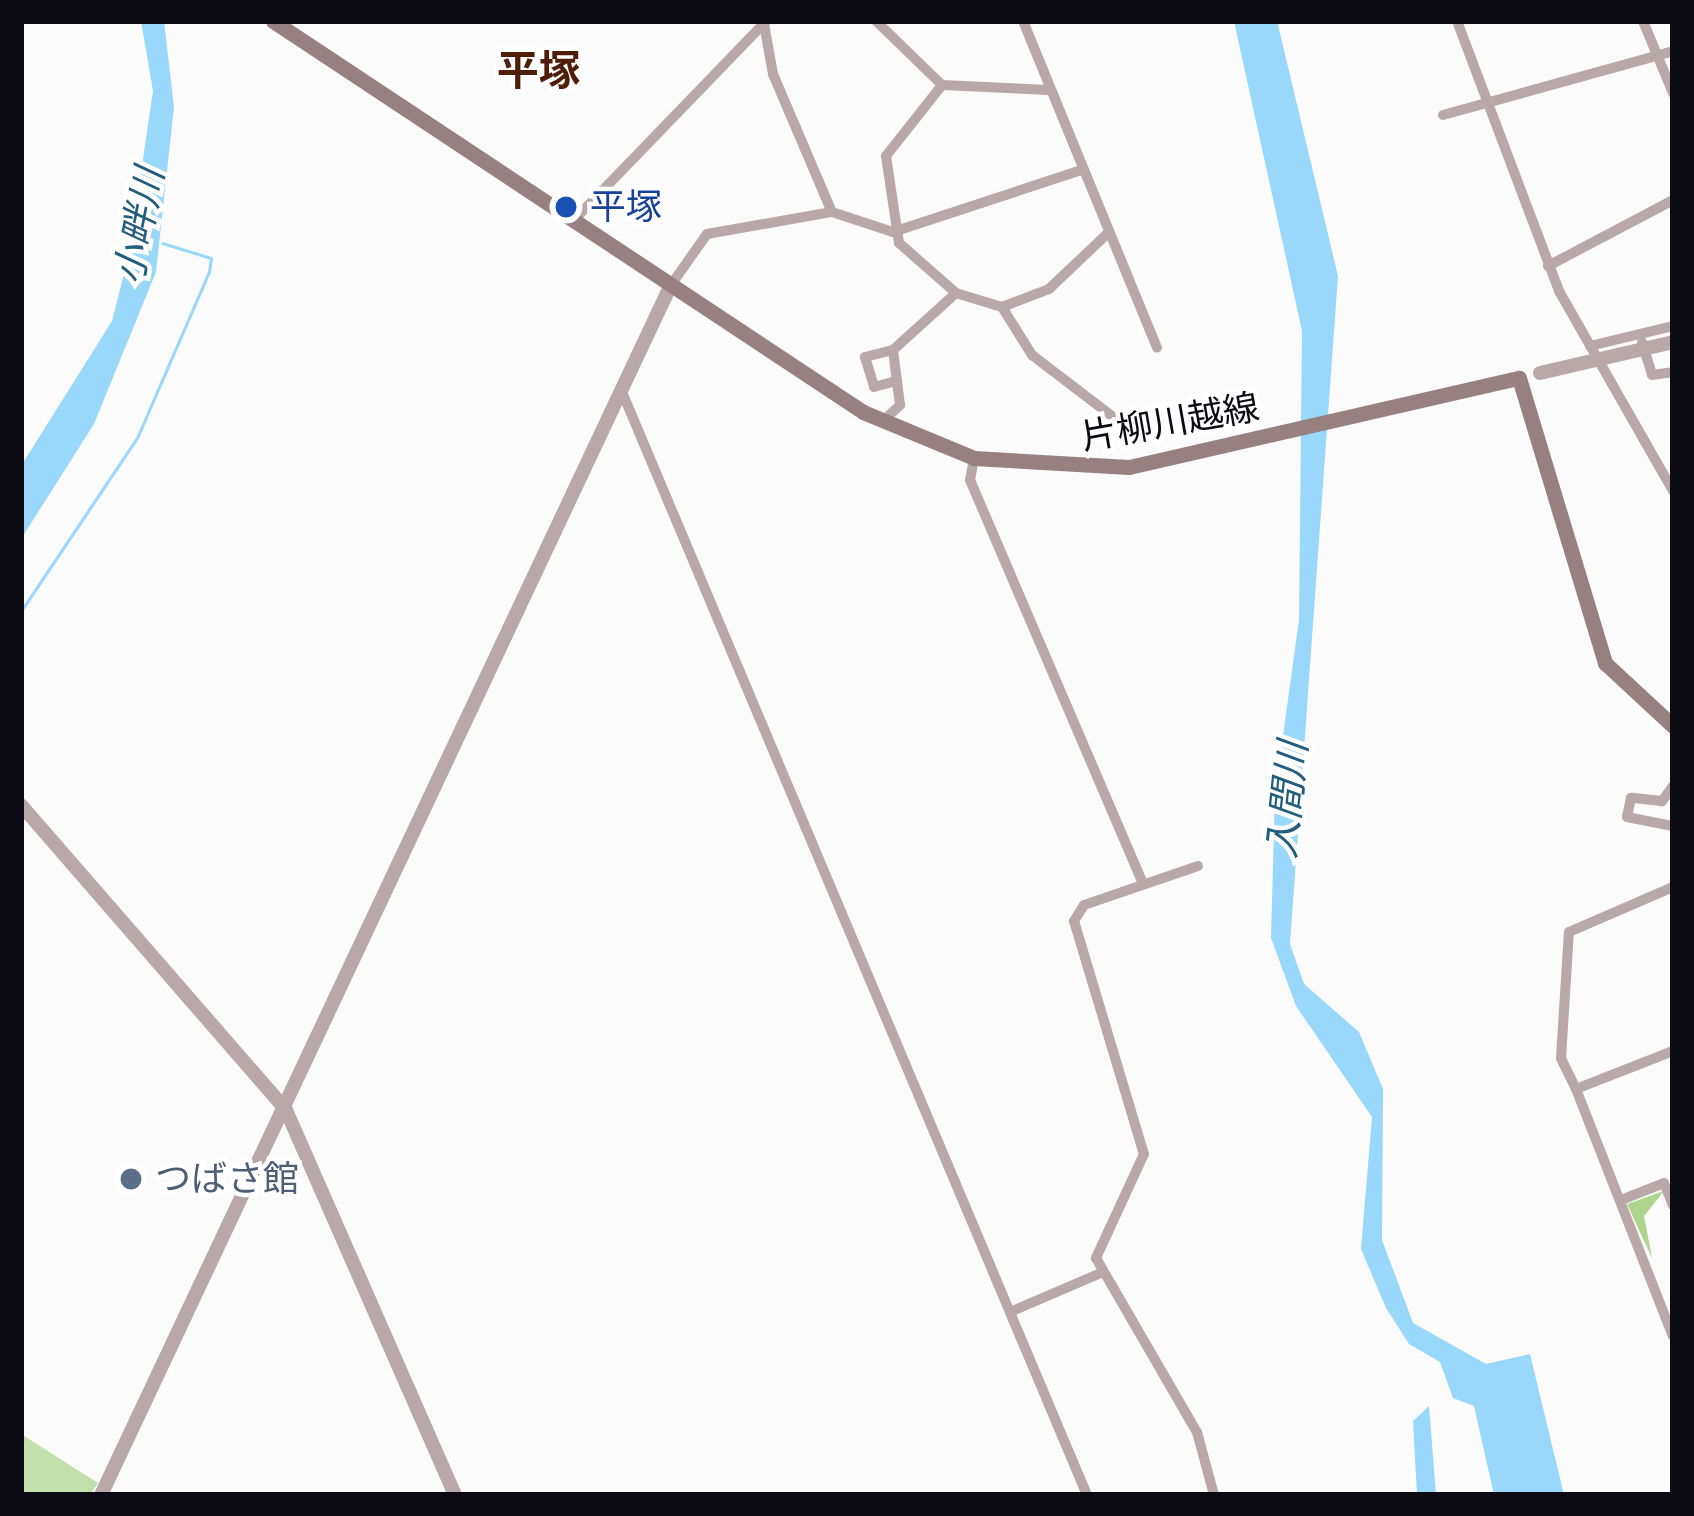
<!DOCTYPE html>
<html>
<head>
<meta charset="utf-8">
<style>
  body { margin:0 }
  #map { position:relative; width:1694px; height:1516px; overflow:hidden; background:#fbfbfb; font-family:Raleway,"Noto Sans JP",sans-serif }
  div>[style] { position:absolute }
  .green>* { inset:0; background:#c3e0ab }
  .forest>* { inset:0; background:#aed48e }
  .water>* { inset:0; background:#99d7fb }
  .stream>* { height:3px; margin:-1.5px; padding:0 1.5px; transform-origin:1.5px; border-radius:1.5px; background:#99d7fb }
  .minor>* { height:10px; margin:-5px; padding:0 5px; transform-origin:5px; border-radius:5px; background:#b8a9a8 }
  .tertiary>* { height:14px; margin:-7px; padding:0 7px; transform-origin:7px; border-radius:7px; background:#b8a9a8 }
  .secondary>* { height:15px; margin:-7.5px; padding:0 7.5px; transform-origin:7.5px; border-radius:7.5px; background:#978180 }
  .tertiary-bridge>* { height:14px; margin:-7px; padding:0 7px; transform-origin:7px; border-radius:7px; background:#b8a9a8 }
  .dots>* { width:33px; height:33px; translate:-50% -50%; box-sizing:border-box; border:6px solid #fff; border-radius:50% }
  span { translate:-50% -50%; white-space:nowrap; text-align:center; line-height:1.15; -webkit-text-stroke:9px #fff; paint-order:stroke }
  .transit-label { font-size:36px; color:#164399 }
  .left { translate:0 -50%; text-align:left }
  .street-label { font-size:36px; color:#0c0a13 }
  .service-label { font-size:36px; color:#4e5e75 }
  .water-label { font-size:39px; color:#235e7d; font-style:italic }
  .quarter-label { font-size:42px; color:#4f1e08; font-weight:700 }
  .frame { position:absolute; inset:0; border:24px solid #0c0a13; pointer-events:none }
</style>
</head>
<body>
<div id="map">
  <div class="green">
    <div style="clip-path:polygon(21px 1434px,98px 1483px,90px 1495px,21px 1495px)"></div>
  </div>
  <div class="forest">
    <div style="clip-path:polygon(1664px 1191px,1644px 1216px,1652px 1258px,1627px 1204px)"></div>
  </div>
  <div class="water">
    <div style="clip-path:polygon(141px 21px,164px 21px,174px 107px,156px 272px,94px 424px,21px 539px,21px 466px,112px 321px,129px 254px,153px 91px)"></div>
    <div style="clip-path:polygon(1234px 21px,1277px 21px,1338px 276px,1290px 944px,1304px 984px,1359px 1032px,1383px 1089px,1382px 1240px,1413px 1323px,1486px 1364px,1530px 1354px,1564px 1495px,1494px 1495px,1474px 1406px,1453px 1398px,1440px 1362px,1409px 1344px,1386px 1308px,1361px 1249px,1372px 1117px,1296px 1006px,1271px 938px,1275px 794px,1299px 620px,1302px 331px)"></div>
    <div style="clip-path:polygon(1429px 1406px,1436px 1495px,1417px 1495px,1413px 1421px)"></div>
  </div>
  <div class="stream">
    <div style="left:21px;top:611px;width:208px;rotate:-56.2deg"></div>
    <div style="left:137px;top:438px;width:181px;rotate:-66.6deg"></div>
    <div style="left:209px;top:272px;width:14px;rotate:-82deg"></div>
    <div style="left:211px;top:258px;width:51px;rotate:-163deg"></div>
  </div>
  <div class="minor">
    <div style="left:876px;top:21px;width:92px;rotate:44.1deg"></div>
    <div style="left:1023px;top:21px;width:353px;rotate:67.7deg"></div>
    <div style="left:1457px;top:21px;width:289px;rotate:69.3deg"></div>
    <div style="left:1559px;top:291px;width:230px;rotate:60.3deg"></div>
    <div style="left:1643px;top:21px;width:78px;rotate:67.4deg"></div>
    <div style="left:764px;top:24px;width:51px;rotate:79.8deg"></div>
    <div style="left:773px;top:74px;width:150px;rotate:66.9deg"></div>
    <div style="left:1443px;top:115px;width:239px;rotate:-15.5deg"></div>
    <div style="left:575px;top:219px;width:275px;rotate:-46deg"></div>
    <div style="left:1548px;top:266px;width:141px;rotate:-27.8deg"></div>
    <div style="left:671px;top:285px;width:62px;rotate:-54.8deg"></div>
    <div style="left:707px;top:234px;width:127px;rotate:-10deg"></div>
    <div style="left:832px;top:212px;width:64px;rotate:18.2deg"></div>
    <div style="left:893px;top:232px;width:196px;rotate:-18.2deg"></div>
    <div style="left:956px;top:293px;width:76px;rotate:-138.7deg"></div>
    <div style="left:899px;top:243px;width:88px;rotate:-98.5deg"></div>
    <div style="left:886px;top:156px;width:90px;rotate:-51.7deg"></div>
    <div style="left:942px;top:85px;width:107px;rotate:2.7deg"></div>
    <div style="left:1002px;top:307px;width:50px;rotate:-21deg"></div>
    <div style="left:1049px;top:289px;width:79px;rotate:-43.5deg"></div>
    <div style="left:1642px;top:342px;width:34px;rotate:73deg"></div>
    <div style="left:1652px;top:375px;width:21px;rotate:-8deg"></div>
    <div style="left:1590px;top:346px;width:85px;rotate:-13.5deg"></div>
    <div style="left:893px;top:350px;width:29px;rotate:166deg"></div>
    <div style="left:865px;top:357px;width:31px;rotate:73deg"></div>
    <div style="left:874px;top:387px;width:24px;rotate:-15deg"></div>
    <div style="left:622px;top:392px;width:1197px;rotate:67.14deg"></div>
    <div style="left:882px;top:422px;width:25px;rotate:-43deg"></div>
    <div style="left:900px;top:405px;width:55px;rotate:-97.3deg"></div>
    <div style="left:893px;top:350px;width:85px;rotate:-42.1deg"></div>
    <div style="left:956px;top:293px;width:48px;rotate:16.9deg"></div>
    <div style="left:1002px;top:307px;width:57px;rotate:58deg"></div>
    <div style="left:1032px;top:355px;width:133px;rotate:37.4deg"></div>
    <div style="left:974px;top:458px;width:22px;rotate:100deg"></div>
    <div style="left:970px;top:480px;width:436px;rotate:66.8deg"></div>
    <div style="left:1673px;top:786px;width:19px;rotate:126deg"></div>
    <div style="left:1662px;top:801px;width:31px;rotate:-174deg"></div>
    <div style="left:1631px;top:798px;width:19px;rotate:102deg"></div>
    <div style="left:1627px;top:817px;width:47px;rotate:11.1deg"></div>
    <div style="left:1198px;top:866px;width:120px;rotate:161.1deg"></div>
    <div style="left:1084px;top:905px;width:19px;rotate:122deg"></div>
    <div style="left:1074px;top:921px;width:243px;rotate:73.3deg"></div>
    <div style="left:1144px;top:1154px;width:115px;rotate:114.8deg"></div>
    <div style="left:1096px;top:1258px;width:201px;rotate:59.9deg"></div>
    <div style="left:1197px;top:1432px;width:65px;rotate:74.9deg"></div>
    <div style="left:1673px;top:1051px;width:104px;rotate:158.6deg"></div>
    <div style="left:1576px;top:1089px;width:265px;rotate:68.6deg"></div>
    <div style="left:1576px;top:1089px;width:34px;rotate:-116deg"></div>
    <div style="left:1561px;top:1058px;width:126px;rotate:-86.4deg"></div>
    <div style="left:1569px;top:932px;width:113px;rotate:-23.4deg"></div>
    <div style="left:1621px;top:1200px;width:46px;rotate:-21.6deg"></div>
    <div style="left:1664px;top:1183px;width:24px;rotate:68deg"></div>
    <div style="left:1010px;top:1312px;width:99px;rotate:-23.2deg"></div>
  </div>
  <div class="tertiary">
    <div style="left:21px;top:805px;width:404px;rotate:49deg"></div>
    <div style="left:286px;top:1110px;width:420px;rotate:66.3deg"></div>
    <div style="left:101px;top:1495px;width:1338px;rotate:-64.78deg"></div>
  </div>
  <div class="secondary">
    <div style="left:273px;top:21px;width:708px;rotate:33.53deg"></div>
    <div style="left:863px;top:412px;width:120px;rotate:22.5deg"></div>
    <div style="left:974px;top:458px;width:155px;rotate:3.3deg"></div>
    <div style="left:1129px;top:467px;width:400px;rotate:-12.9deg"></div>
    <div style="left:1519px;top:378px;width:298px;rotate:73.2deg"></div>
    <div style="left:1605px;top:663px;width:93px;rotate:42.8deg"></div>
  </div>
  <div class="tertiary-bridge">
    <div style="left:1540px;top:373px;width:137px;rotate:-13.1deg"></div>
  </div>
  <div class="dots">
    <div style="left:566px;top:207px;background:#1a4fb4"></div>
    <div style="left:131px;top:1179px;background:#5c6f8a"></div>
  </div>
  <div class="transit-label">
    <span class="left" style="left:590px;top:207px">平塚</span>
  </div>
  <div class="street-label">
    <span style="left:1170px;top:422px;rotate:-10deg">片柳川越線</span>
  </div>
  <div class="service-label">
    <span class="left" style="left:155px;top:1179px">つばさ館</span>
  </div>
  <div class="water-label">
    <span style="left:139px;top:226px;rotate:-79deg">小畔川</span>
    <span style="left:1287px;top:800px;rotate:-84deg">入間川</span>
  </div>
  <div class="quarter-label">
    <span style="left:539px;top:71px">平塚</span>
  </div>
  <div class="frame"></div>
</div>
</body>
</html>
